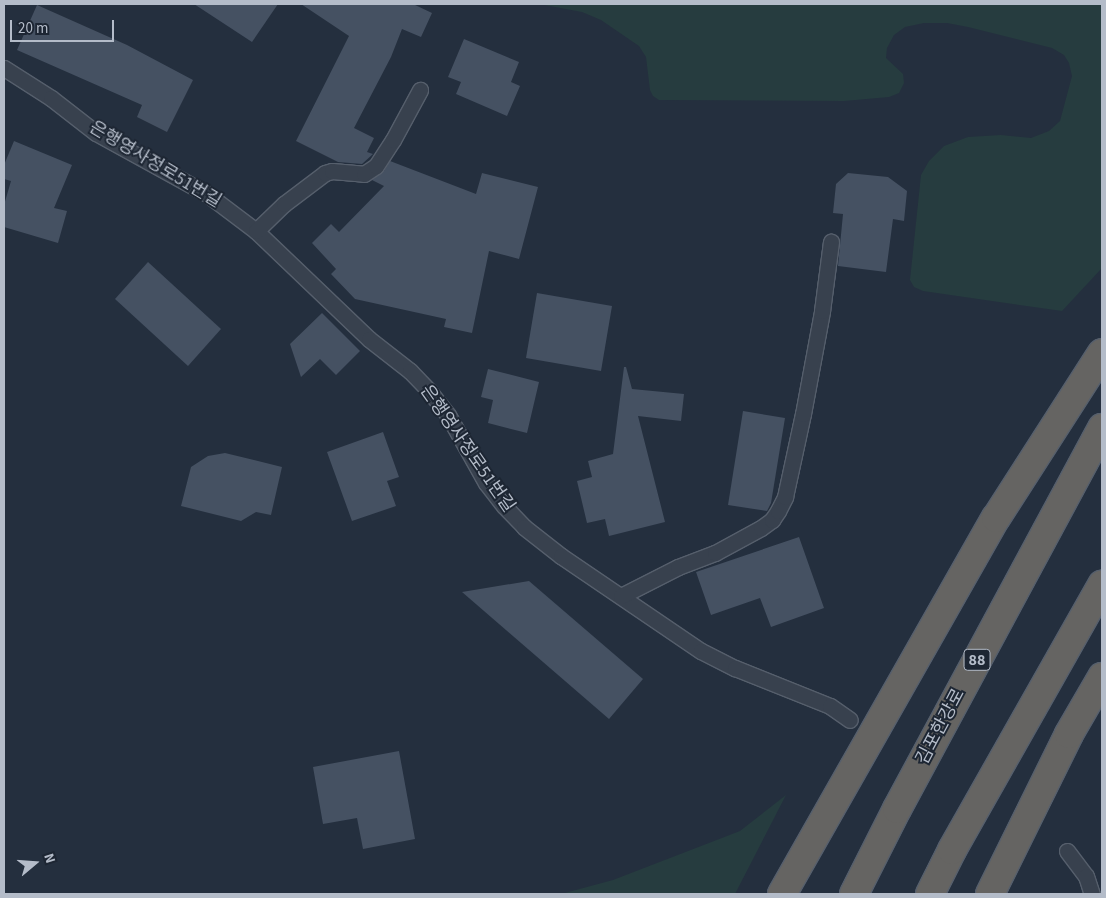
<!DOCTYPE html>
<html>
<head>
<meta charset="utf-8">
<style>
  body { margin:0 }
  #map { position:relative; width:1106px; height:898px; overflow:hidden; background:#242f3e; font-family:"Source Sans 3","Noto Sans KR",sans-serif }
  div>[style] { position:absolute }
  .green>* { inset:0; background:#263c3f }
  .building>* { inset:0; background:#455162 }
  .roads { filter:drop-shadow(1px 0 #565f6c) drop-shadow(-1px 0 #565f6c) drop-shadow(0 1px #565f6c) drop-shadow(0 -1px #565f6c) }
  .service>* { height:15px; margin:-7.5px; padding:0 7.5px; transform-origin:7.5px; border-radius:7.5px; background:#38414e }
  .trunk>* { height:28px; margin:-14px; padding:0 14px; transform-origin:14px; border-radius:14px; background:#656462 }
  span { translate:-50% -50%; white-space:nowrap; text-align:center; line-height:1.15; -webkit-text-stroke:4px #1d2633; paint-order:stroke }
  .shield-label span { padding:1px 4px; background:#1d2633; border:1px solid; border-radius:4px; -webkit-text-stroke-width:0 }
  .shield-label { font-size:16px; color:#b4bcc9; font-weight:700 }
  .street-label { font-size:18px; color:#b4bcc9 }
  .frame { position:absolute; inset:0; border:5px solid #b4bcc9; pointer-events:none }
  .north { position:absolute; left:10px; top:838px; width:50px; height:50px; -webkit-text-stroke:4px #1d2633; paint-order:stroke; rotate:72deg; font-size:14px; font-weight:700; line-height:20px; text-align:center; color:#b4bcc9 }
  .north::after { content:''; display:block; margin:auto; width:18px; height:22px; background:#b4bcc9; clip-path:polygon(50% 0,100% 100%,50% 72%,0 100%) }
  .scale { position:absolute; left:10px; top:20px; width:104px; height:22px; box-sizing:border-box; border:2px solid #b4bcc9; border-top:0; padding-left:6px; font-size:15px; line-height:18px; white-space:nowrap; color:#b4bcc9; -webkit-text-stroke:4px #1d2633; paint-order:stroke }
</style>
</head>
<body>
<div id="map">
  <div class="green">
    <div style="clip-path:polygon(539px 4px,1102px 4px,1102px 268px,1062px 311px,923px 291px,914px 287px,910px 280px,921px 175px,929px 161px,944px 146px,968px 137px,1001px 135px,1031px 138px,1049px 131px,1060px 121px,1072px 76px,1069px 63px,1064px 55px,1052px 48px,968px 27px,947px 23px,924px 23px,905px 27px,894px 35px,887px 48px,886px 58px,903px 74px,904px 83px,899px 93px,889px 97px,844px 101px,659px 100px,653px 96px,650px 90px,646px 57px,639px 46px,601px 20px,582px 12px)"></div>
    <div style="clip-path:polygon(786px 795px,735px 894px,561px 894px,613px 880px,740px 831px)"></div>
  </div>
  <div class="building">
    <div style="clip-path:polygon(194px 4px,278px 4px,252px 42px)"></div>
    <div style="clip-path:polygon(301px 4px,413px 4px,432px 13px,421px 37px,402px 29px,391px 57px,354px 128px,374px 138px,367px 152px,373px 154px,362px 164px,338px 162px,296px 141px,349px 36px)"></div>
    <div style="clip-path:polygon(37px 5px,127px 45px,193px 80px,167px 132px,137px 117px,142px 105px,17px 50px)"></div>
    <div style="clip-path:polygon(464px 39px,519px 62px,511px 82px,520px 86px,507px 116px,456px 94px,461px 82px,448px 77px)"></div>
    <div style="clip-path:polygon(14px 141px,72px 165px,54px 208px,67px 211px,58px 243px,4px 227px,4px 205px,11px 181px,4px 179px,4px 165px)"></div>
    <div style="clip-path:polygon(390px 161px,476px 194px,482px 173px,538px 187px,519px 259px,489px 251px,472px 333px,444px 327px,446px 319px,355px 299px,331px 274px,336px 269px,312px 243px,331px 224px,339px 232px,384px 186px,372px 180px,384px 171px)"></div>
    <div style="clip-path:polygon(848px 173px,888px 177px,907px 191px,904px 221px,893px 219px,886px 272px,838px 266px,843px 214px,833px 213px,836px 184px)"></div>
    <div style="clip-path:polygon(148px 262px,221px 329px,188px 366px,115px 299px)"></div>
    <div style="clip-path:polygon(537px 293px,612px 306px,601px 371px,526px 358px)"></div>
    <div style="clip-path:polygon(322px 313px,360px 351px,336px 375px,320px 359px,301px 377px,290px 344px)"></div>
    <div style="clip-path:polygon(624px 367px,626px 367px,632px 389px,684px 394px,681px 421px,638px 416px,665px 522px,609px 536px,605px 519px,587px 523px,577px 481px,592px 477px,588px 461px,613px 454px)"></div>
    <div style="clip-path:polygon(488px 369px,539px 382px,527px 433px,488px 423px,493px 400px,481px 397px)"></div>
    <div style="clip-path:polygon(743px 411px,785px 418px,771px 503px,767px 511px,728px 505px)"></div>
    <div style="clip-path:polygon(383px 432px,399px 477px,387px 481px,396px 506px,352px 521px,327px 452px)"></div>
    <div style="clip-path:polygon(225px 453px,282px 467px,271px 515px,256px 512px,241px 521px,181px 506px,191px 467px,208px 456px)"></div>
    <div style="clip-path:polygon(799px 537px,824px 608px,771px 627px,760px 598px,711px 615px,696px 572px)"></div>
    <div style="clip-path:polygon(529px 581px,643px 679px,609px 719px,462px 592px)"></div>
    <div style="clip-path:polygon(399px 751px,415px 839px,363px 849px,357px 818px,323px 824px,313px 767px)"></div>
  </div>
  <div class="roads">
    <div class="service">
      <div style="left:4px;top:68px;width:56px;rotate:32.6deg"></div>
      <div style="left:51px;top:98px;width:57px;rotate:37.9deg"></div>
      <div style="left:96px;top:133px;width:127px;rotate:28.8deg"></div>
      <div style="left:207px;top:194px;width:61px;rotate:37.1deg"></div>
      <div style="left:256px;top:231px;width:156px;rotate:43.7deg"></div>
      <div style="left:369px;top:339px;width:52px;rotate:38deg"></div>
      <div style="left:410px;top:371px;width:29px;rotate:46deg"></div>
      <div style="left:430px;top:392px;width:29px;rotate:52deg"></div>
      <div style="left:448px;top:415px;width:78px;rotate:60.8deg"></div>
      <div style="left:486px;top:483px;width:29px;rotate:52deg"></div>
      <div style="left:504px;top:506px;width:29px;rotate:46deg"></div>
      <div style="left:524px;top:527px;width:47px;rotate:38.1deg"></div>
      <div style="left:561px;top:556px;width:169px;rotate:34.2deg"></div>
      <div style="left:701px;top:651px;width:38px;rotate:27deg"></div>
      <div style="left:735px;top:668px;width:102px;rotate:21.8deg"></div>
      <div style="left:830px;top:706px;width:24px;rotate:35deg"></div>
      <div style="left:256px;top:231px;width:39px;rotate:-44deg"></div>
      <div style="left:284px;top:204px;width:51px;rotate:-37.1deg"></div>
      <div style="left:325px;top:173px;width:7px;rotate:-16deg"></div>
      <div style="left:332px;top:171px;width:32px;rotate:5deg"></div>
      <div style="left:364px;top:174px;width:14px;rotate:-34deg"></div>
      <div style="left:376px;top:166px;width:31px;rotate:-57deg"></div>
      <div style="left:393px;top:140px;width:57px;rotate:-61.6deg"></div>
      <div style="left:621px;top:596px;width:64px;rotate:-27deg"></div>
      <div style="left:678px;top:567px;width:40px;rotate:-21deg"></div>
      <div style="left:715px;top:553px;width:52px;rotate:-28.5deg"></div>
      <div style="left:761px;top:528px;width:14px;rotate:-36deg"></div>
      <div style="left:772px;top:520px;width:11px;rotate:-56deg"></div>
      <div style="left:778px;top:511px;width:16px;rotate:-63deg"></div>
      <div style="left:785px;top:497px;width:85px;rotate:-77.8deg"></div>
      <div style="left:803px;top:414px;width:105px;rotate:-79.5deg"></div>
      <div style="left:822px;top:311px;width:70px;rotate:-82.6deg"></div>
      <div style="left:1067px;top:851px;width:31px;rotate:53deg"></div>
      <div style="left:1086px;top:876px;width:19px;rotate:72deg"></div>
    </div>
    <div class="trunk">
      <div style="left:782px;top:894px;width:433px;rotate:-60.4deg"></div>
      <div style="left:996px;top:518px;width:196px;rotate:-57.3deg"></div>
      <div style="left:854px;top:894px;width:95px;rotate:-63.2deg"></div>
      <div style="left:897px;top:809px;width:433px;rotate:-61.7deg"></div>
      <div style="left:930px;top:894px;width:49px;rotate:-63.4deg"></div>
      <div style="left:952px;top:850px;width:305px;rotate:-60.5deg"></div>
      <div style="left:990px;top:894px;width:178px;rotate:-63.7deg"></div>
      <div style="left:1069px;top:734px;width:66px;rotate:-59.9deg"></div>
    </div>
  </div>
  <div class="shield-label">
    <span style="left:977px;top:660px">88</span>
  </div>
  <div class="street-label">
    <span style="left:155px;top:165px;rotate:31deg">은행영사정로51번길</span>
    <span style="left:467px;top:449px;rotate:55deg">은행영사정로51번길</span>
    <span style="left:941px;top:727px;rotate:-62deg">김포한강로</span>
  </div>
  <div class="frame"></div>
  <div class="north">N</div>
  <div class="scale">20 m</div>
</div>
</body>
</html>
